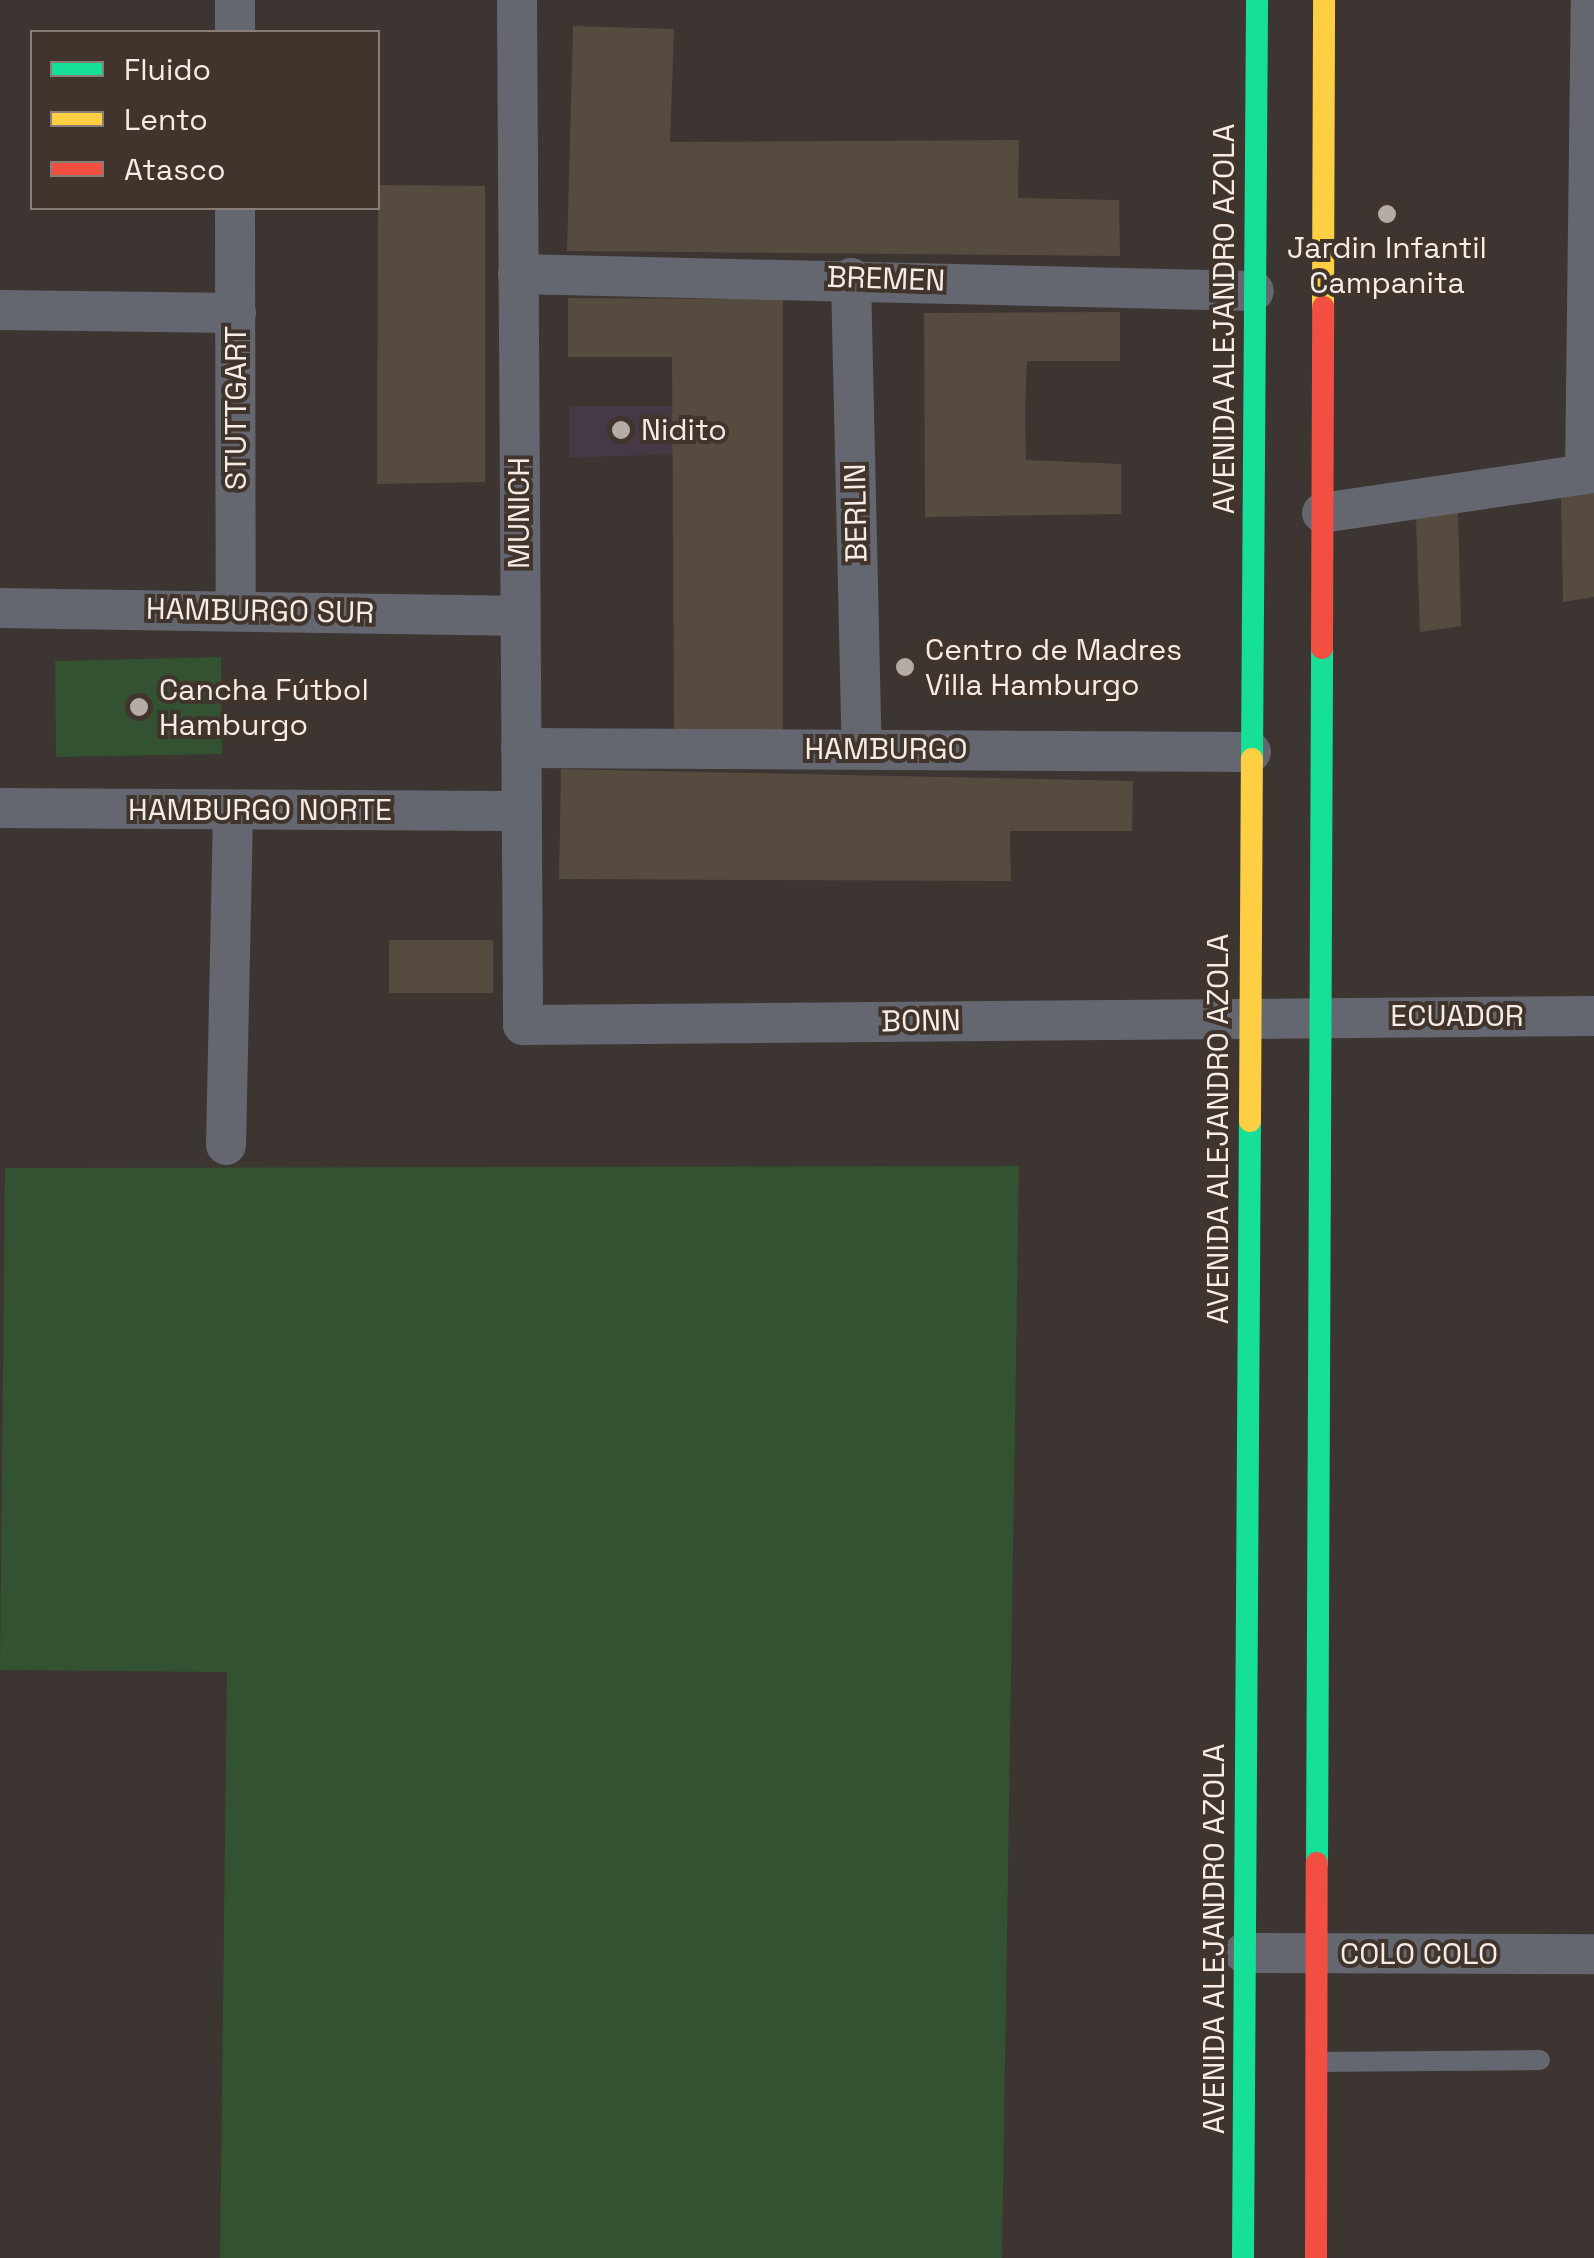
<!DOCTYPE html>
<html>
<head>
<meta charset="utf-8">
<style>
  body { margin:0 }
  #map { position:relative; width:1594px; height:2258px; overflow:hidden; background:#3c3531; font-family:"Space Grotesk",sans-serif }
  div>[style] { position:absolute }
  .education>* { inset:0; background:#453945 }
  .green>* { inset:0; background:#325231 }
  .building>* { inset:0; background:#564b3f }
  .lane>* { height:20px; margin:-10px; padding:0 10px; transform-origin:10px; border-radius:10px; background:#656770 }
  .street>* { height:40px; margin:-20px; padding:0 20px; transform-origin:20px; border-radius:20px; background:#656770 }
  .fast>* { height:22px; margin:-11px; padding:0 11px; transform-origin:11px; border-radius:11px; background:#16e098 }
  .slow>* { height:22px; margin:-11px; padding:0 11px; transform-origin:11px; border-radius:11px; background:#ffcf43 }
  .jam>* { height:22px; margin:-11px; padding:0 11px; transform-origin:11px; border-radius:11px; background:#f24e42 }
  .dots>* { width:28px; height:28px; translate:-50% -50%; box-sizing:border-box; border:5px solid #41342c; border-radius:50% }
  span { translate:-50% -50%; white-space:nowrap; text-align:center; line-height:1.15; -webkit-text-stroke:8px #41342c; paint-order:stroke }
  .poi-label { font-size:30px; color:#f6ece7 }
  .left { translate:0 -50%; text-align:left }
  .street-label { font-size:30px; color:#f6ece7 }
  .legend { position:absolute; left:30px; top:30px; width:350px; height:180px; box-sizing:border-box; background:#41342c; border:2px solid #897e77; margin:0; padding:12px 18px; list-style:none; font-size:30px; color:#f6ece7 }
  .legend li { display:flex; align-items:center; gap:20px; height:50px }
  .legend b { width:50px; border:2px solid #897e77 }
</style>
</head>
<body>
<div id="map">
  <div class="education">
    <div style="clip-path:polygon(569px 406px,673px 406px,673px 454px,569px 458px)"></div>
  </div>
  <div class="green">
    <div style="clip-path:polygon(221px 657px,222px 754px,56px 757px,55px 661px)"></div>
    <div style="clip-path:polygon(1019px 1166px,1002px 2258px,220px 2258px,227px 1672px,0 1670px,5px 1168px)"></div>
  </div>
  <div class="building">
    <div style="clip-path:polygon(573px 26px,674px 29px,670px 142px,1019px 140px,1018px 198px,1119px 200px,1120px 256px,567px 251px)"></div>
    <div style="clip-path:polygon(378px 185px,485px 186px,485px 482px,377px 484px)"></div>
    <div style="clip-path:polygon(568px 298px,783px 299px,783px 732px,674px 733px,672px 357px,568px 357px)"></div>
    <div style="clip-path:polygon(1120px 312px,1120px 361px,1027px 361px,1025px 411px,1026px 460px,1121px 464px,1121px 514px,925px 517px,924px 313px)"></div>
    <div style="clip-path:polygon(1594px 489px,1594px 597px,1563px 602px,1561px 496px)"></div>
    <div style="clip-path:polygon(1458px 512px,1461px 626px,1420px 632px,1416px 519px)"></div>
    <div style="clip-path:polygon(561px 769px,1133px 781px,1132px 831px,1010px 831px,1011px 881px,559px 879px)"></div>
    <div style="clip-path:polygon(389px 940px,493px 940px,493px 993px,389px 993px)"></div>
  </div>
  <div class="lane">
    <div style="left:1317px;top:2062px;width:223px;rotate:-0.5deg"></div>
  </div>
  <div class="street">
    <div style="left:235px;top:0;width:32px;rotate:90deg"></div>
    <div style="left:517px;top:0;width:1025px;rotate:89.66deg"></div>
    <div style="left:523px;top:1025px;width:1071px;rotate:-0.48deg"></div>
    <div style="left:235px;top:208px;width:401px;rotate:89.9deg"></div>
    <div style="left:518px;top:274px;width:736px;rotate:1.32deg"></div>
    <div style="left:851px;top:278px;width:470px;rotate:88.7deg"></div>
    <div style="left:0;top:310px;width:236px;rotate:0.7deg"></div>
    <div style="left:1585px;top:474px;width:474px;rotate:-89.3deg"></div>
    <div style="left:1322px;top:513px;width:275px;rotate:-8.4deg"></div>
    <div style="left:0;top:608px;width:520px;rotate:0.88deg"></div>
    <div style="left:521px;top:748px;width:730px;rotate:0.31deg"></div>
    <div style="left:0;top:808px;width:521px;rotate:0.33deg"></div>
    <div style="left:226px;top:1145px;width:335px;rotate:-88.8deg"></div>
    <div style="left:1244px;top:1953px;width:350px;rotate:0.2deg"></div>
  </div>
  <div class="fast">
    <div style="left:1252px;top:759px;width:759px;rotate:-89.62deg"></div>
    <div style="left:1317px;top:1863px;width:1215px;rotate:-89.76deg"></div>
    <div style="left:1243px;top:2258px;width:1137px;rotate:-89.65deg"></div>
  </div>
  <div class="slow">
    <div style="left:1323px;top:307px;width:307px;rotate:-89.8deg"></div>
    <div style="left:1250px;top:1121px;width:362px;rotate:-89.7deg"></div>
  </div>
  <div class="jam">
    <div style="left:1322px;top:648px;width:341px;rotate:-89.8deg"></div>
    <div style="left:1316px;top:2258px;width:395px;rotate:-89.9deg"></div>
  </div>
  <div class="dots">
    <div style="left:1387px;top:214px;background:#b5aca7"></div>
    <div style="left:621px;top:430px;background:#b5aca7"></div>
    <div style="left:905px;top:667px;background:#b5aca7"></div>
    <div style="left:139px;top:707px;background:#b5aca7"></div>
  </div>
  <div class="poi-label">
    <span style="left:1387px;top:265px">Jardin Infantil<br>Campanita</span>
    <span class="left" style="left:641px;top:430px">Nidito</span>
    <span class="left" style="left:925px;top:667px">Centro de Madres<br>Villa Hamburgo</span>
    <span class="left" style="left:159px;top:707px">Cancha Fútbol<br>Hamburgo</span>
  </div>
  <div class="street-label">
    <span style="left:886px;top:279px;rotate:2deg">BREMEN</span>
    <span style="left:1224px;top:319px;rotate:-90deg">AVENIDA ALEJANDRO AZOLA</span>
    <span style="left:236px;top:408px;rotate:-90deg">STUTTGART</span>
    <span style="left:519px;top:513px;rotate:-90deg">MUNICH</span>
    <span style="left:856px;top:513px;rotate:-91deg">BERLIN</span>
    <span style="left:260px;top:611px;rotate:1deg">HAMBURGO SUR</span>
    <span style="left:886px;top:749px">HAMBURGO</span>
    <span style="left:260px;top:810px">HAMBURGO NORTE</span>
    <span style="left:1457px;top:1016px">ECUADOR</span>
    <span style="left:921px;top:1021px;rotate:-1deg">BONN</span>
    <span style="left:1218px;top:1129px;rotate:-90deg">AVENIDA ALEJANDRO AZOLA</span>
    <span style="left:1214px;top:1939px;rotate:-90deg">AVENIDA ALEJANDRO AZOLA</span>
    <span style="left:1419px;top:1954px">COLO COLO</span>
  </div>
  <ul class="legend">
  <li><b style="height:12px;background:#16e098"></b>Fluido</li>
  <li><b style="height:12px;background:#ffcf43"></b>Lento</li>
  <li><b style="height:12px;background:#f24e42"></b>Atasco</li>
  </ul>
</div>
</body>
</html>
